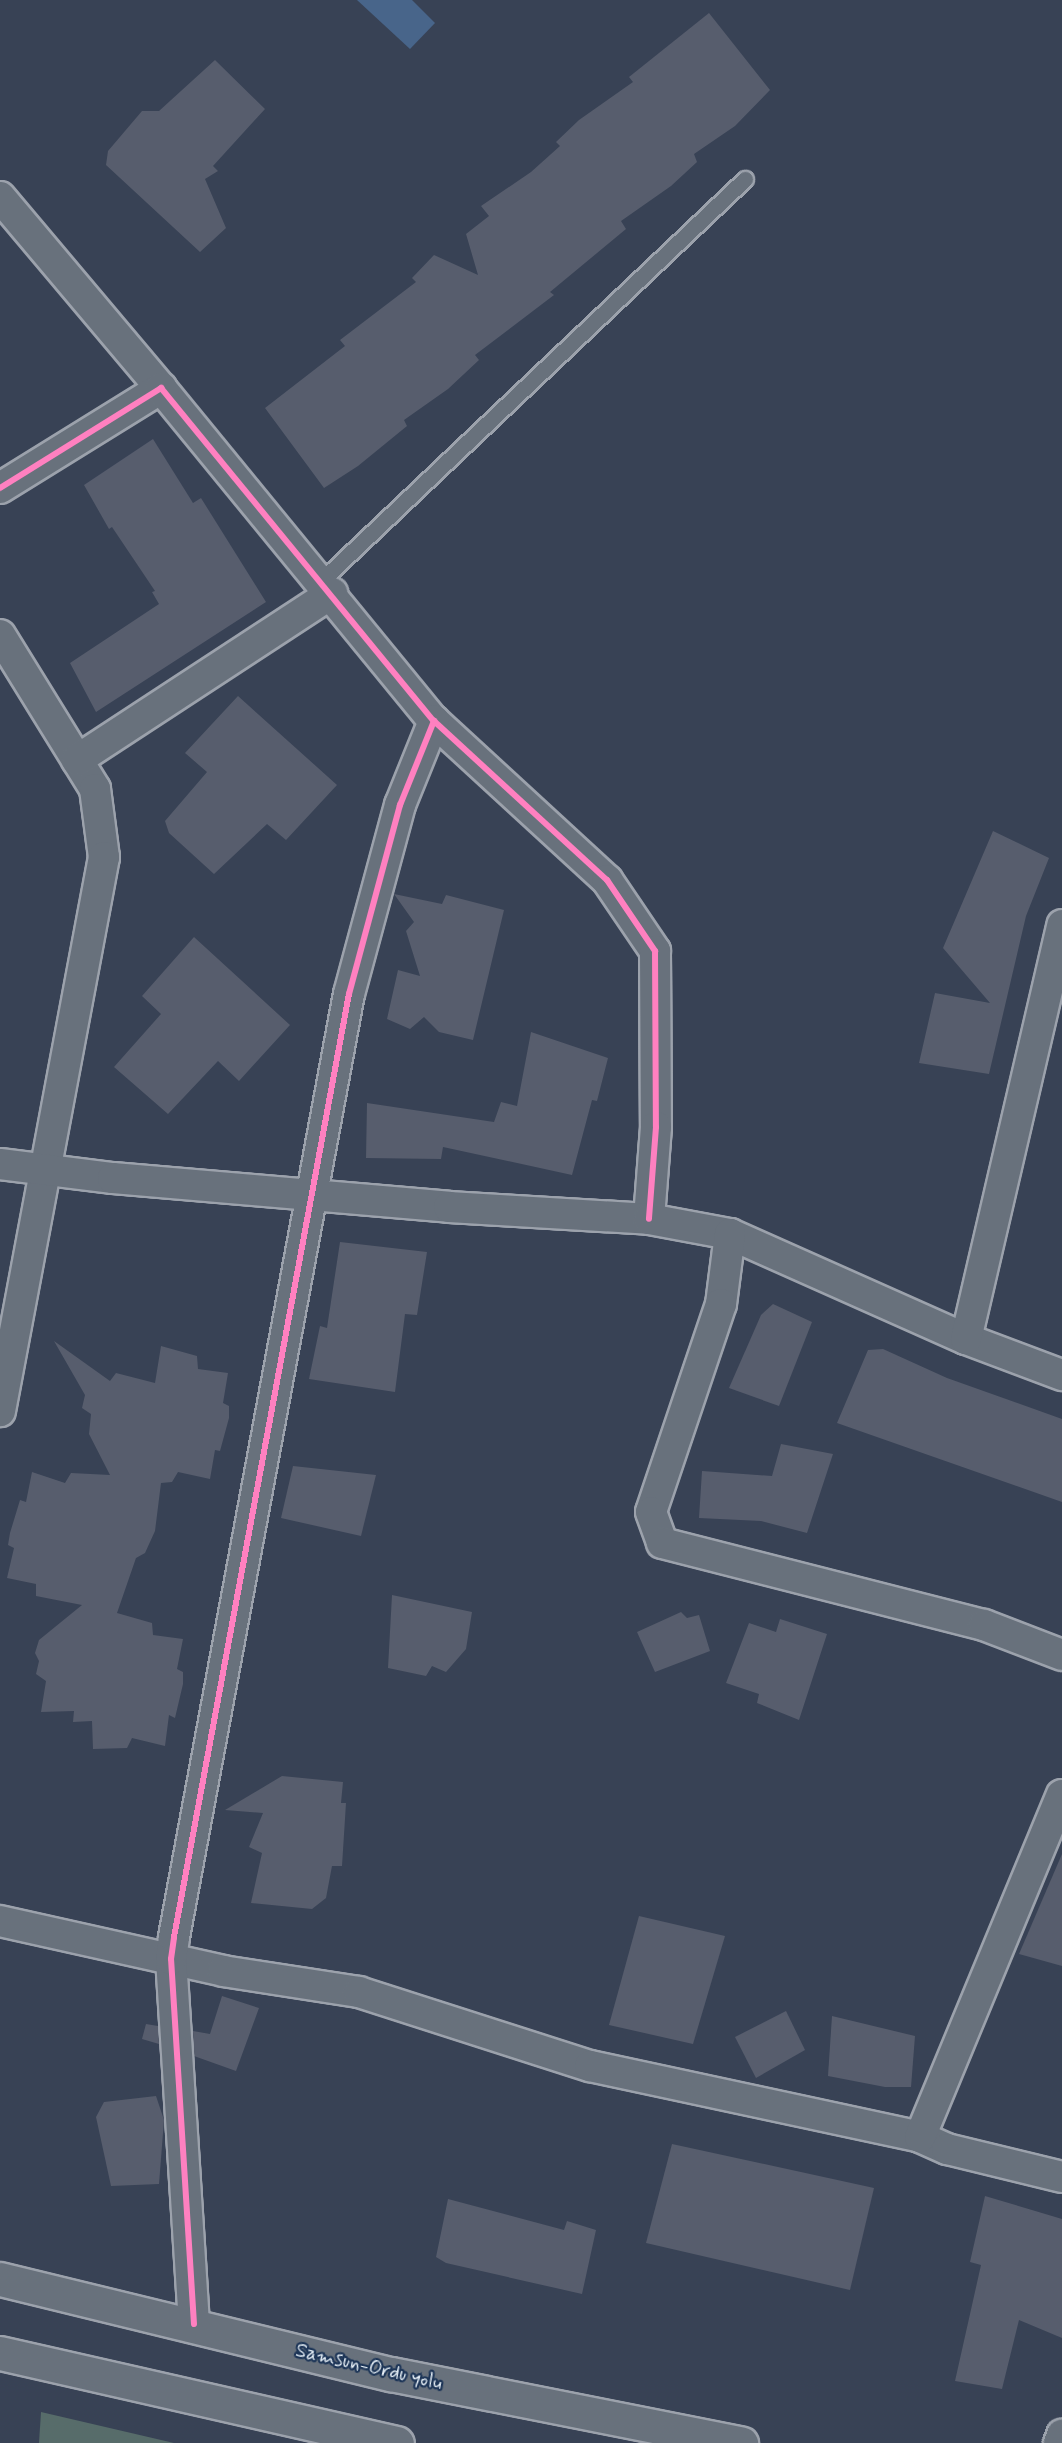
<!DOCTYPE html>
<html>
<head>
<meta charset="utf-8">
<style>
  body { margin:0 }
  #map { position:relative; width:1062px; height:2443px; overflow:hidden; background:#384255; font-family:Mynerve,sans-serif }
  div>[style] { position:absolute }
  .green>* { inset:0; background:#576c6a }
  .water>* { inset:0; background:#48658a }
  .building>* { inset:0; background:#575d6d }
  .roads { filter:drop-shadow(2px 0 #9ca2ac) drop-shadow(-2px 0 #9ca2ac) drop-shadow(0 2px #9ca2ac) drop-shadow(0 -2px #9ca2ac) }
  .lane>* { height:15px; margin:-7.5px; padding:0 7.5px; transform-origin:7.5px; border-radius:7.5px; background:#68717c }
  .street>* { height:30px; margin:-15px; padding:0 15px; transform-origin:15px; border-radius:15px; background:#68717c }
  .highway>* { height:33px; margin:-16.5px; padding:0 16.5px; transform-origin:16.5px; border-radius:16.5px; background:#68717c }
  .cycleway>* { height:6px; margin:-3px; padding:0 3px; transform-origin:3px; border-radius:3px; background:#ff80c0 }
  span { translate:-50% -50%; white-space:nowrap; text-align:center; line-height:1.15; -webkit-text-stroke:4.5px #1d3557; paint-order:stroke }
  .street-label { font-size:20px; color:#e8f1f8 }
</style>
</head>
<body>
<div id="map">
  <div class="green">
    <div style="clip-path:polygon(41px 2412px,174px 2443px,39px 2443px)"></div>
  </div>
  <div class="water">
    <div style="clip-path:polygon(357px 0,412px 0,435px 23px,410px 49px)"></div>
  </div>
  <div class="building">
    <div style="clip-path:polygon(709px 13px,770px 90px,735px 126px,694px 154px,697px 162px,671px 186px,621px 221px,626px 229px,550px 292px,554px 295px,475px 355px,479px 360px,448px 389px,404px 420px,407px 426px,358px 466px,324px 488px,265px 408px,345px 346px,340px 340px,416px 282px,412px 278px,434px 255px,478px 275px,466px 234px,489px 216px,481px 206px,531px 172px,560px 146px,556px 142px,579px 120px,633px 82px,629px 77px)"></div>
    <div style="clip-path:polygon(215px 60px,265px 109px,213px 166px,218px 171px,205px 179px,226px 228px,200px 252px,106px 165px,108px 151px,142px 111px,159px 111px)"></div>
    <div style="clip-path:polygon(153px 439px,193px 503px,201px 498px,266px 602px,96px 712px,70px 663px,159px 604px,152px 592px,155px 591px,112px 527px,109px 529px,84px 485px)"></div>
    <div style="clip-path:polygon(238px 696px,337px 785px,286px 840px,267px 824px,214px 874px,169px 833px,165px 821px,207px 772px,185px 753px)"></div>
    <div style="clip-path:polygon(993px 831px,1049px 858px,1026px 916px,989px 1074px,919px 1063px,935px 993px,990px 1003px,943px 948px)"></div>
    <div style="clip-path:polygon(394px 894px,442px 904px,446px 895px,504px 910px,473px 1040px,439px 1032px,424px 1017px,410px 1029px,387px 1019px,398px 970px,420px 976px,406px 931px,414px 922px)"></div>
    <div style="clip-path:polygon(194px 937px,290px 1025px,239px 1081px,218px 1061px,168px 1114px,114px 1067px,161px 1014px,142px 996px)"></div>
    <div style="clip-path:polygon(531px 1032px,608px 1058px,597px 1101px,592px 1100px,572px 1175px,443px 1147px,441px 1159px,366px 1158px,367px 1103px,494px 1122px,501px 1102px,517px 1106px)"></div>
    <div style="clip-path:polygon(340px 1242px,427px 1252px,417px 1315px,405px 1314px,395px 1392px,309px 1379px,320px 1326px,327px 1328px)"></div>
    <div style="clip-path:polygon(773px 1304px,812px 1322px,779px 1406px,729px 1388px,761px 1315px)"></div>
    <div style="clip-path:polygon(54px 1341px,110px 1381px,116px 1373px,155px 1383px,161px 1346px,197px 1356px,198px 1369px,228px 1373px,223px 1403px,229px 1406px,229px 1418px,220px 1451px,215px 1450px,210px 1479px,178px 1472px,172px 1482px,161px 1483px,155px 1531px,145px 1553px,136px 1558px,117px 1613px,152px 1623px,153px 1635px,183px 1639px,177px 1669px,183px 1672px,183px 1684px,175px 1718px,169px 1715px,165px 1746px,132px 1738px,127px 1748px,93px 1749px,92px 1721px,73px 1722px,74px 1711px,41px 1712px,46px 1681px,36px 1674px,39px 1661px,35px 1653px,39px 1640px,82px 1605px,36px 1596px,36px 1584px,7px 1578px,14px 1548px,8px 1545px,10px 1533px,20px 1500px,26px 1502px,32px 1472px,65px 1483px,71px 1473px,110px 1475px,89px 1434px,91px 1414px,82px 1408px,85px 1395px)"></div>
    <div style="clip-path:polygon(883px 1349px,947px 1378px,1062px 1419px,1062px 1502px,837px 1423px,868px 1350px)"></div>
    <div style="clip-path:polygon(781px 1444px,833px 1454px,807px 1533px,761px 1521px,699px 1518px,702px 1471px,772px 1476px)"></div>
    <div style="clip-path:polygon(293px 1466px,376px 1475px,361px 1536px,281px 1518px)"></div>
    <div style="clip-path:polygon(392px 1595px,472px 1612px,466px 1649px,446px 1672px,432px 1666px,426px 1676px,388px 1668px)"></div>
    <div style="clip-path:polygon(681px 1612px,687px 1618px,699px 1615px,710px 1651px,655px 1672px,637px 1632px)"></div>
    <div style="clip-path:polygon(780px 1619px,827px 1634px,799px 1720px,757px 1703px,759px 1694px,726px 1683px,749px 1623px,776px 1632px)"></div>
    <div style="clip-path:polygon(282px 1776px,343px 1782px,341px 1803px,346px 1803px,342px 1866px,332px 1866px,326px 1898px,312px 1909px,251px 1903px,262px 1853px,249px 1847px,263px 1813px,225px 1810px)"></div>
    <div style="clip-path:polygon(1062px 1854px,1062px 1966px,1019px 1954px)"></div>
    <div style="clip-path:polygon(639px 1916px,725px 1936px,693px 2044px,609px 2025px)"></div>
    <div style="clip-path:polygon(222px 1996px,259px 2008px,236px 2071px,194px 2056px,193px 2031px,210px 2034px)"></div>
    <div style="clip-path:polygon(786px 2011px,805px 2050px,756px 2078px,735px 2037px)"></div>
    <div style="clip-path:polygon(832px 2016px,915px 2036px,911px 2087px,885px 2087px,828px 2076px)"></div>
    <div style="clip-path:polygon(146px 2024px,158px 2026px,159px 2044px,142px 2039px)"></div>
    <div style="clip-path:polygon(156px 2096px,164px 2120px,159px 2184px,111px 2186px,96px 2117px,104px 2102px)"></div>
    <div style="clip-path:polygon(672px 2144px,874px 2188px,850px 2290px,646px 2243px)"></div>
    <div style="clip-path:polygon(985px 2196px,1062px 2219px,1062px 2338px,1019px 2320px,1002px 2389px,955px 2381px,981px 2265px,970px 2262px)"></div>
    <div style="clip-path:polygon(448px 2199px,564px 2230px,567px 2221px,596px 2230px,582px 2294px,446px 2263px,436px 2257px)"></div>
  </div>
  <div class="roads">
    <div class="lane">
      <div style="left:322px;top:580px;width:583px;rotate:-43.47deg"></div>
    </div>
    <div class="street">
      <div style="left:0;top:197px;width:250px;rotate:49.9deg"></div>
      <div style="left:0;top:488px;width:190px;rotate:-31.8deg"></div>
      <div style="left:161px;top:388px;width:431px;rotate:50.7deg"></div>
      <div style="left:434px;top:721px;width:235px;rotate:42.6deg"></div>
      <div style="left:607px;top:880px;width:86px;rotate:55.9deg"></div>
      <div style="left:655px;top:951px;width:176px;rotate:89.7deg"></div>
      <div style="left:656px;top:1127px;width:92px;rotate:94.4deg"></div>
      <div style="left:0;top:635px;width:181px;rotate:58.3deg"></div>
      <div style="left:95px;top:789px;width:69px;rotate:82.5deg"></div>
      <div style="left:104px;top:857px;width:564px;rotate:100.63deg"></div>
      <div style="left:77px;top:760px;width:305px;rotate:-33.2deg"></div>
      <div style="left:0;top:1164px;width:114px;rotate:7.1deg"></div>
      <div style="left:113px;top:1178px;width:337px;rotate:4.9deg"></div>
      <div style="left:449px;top:1207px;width:200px;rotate:3.4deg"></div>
      <div style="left:649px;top:1219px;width:82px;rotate:10.5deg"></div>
      <div style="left:730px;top:1234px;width:258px;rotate:24deg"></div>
      <div style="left:966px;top:1339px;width:103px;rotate:20.6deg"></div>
      <div style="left:730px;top:1234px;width:71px;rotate:97.3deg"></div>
      <div style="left:721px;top:1304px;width:219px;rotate:108.6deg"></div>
      <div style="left:651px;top:1512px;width:33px;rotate:70deg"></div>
      <div style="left:662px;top:1543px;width:332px;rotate:14.3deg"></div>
      <div style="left:984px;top:1625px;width:84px;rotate:21deg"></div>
      <div style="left:966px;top:1339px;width:425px;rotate:-76.9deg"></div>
      <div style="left:0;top:1921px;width:229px;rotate:12.6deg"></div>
      <div style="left:223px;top:1971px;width:138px;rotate:8.8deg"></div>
      <div style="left:359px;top:1992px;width:243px;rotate:17.8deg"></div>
      <div style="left:590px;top:2066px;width:338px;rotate:12.1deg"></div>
      <div style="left:920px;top:2137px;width:30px;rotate:24deg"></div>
      <div style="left:947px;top:2149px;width:118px;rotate:13.7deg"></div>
      <div style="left:920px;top:2137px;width:370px;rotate:-67.5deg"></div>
      <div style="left:194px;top:2324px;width:366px;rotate:-93.6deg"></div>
      <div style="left:171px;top:1959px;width:22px;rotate:-82deg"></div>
      <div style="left:174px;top:1937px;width:959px;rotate:-79.49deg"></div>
      <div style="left:349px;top:994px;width:196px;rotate:-74.9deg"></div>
      <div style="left:400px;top:805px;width:91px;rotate:-68deg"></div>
      <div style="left:1059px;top:2443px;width:9px;rotate:-69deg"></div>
    </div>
    <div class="highway">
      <div style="left:0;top:2279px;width:402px;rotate:13.7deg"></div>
      <div style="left:391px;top:2374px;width:357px;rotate:11.2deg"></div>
      <div style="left:0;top:2353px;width:407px;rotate:12.8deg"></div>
    </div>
  </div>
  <div class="cycleway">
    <div style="left:0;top:488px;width:190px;rotate:-31.8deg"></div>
    <div style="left:161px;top:388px;width:431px;rotate:50.7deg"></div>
    <div style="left:434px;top:721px;width:235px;rotate:42.6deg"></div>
    <div style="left:607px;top:880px;width:86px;rotate:55.9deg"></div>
    <div style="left:655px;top:951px;width:176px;rotate:89.7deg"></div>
    <div style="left:656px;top:1127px;width:92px;rotate:94.4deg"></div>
    <div style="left:194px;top:2324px;width:366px;rotate:-93.6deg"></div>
    <div style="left:171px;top:1959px;width:22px;rotate:-82deg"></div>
    <div style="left:174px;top:1937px;width:959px;rotate:-79.49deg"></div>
    <div style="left:349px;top:994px;width:196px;rotate:-74.9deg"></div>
    <div style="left:400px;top:805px;width:91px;rotate:-68deg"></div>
  </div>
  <div class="street-label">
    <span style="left:369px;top:2367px;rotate:13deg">Samsun-Ordu yolu</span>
  </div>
</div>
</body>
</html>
